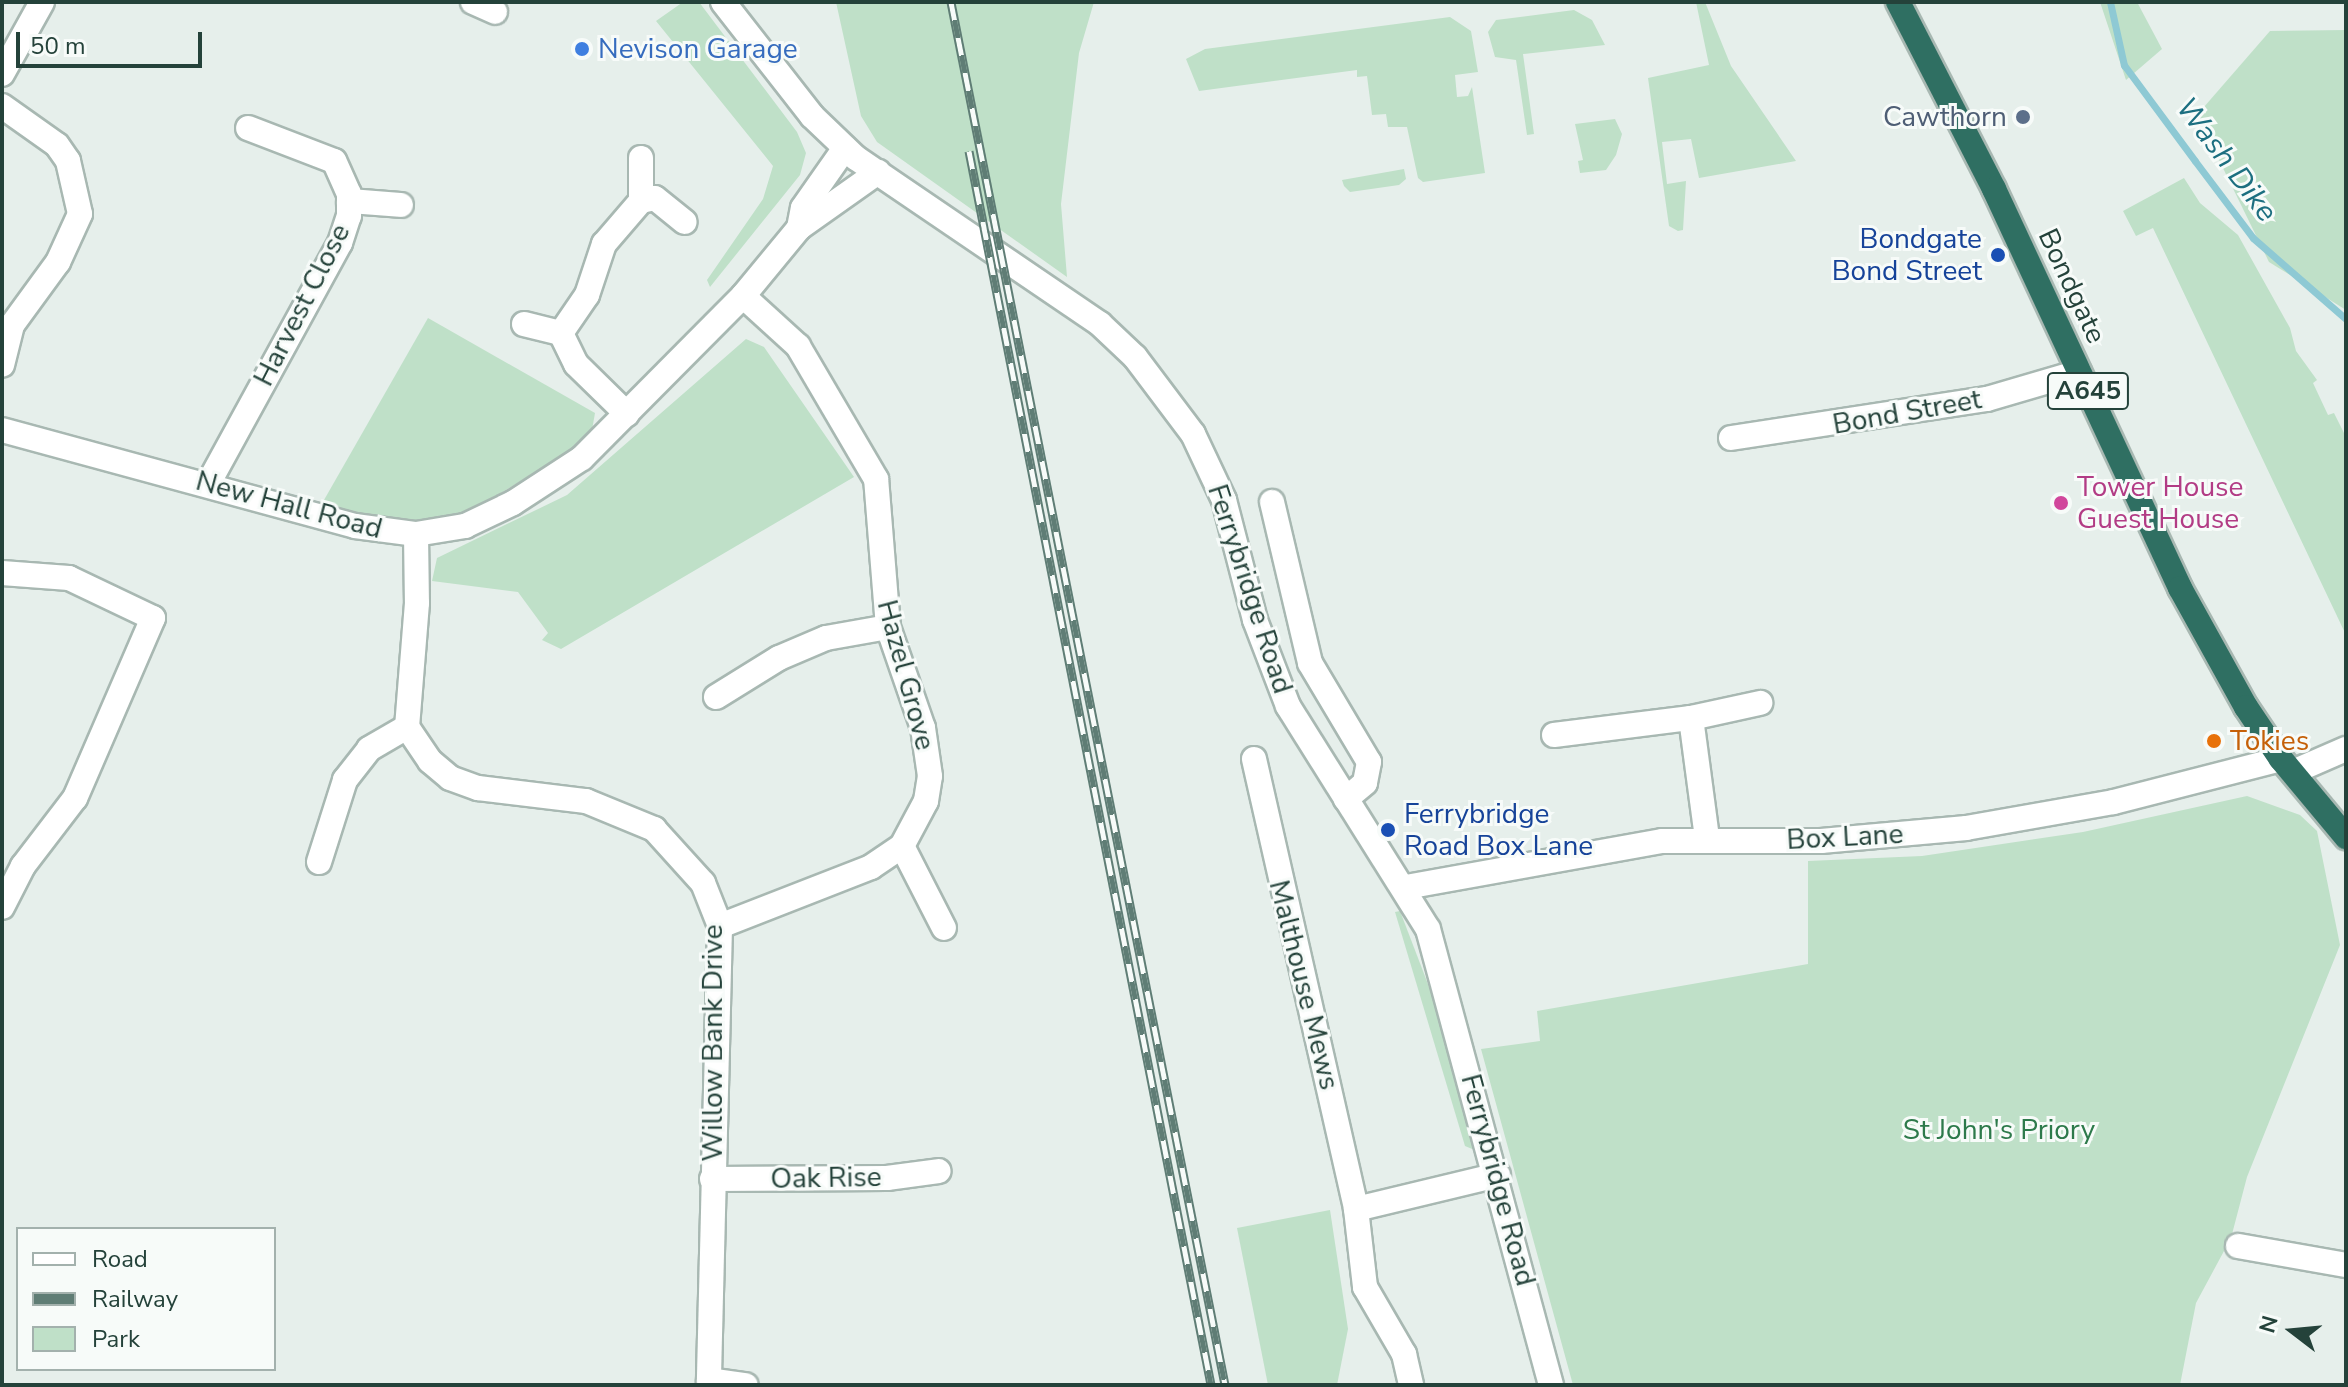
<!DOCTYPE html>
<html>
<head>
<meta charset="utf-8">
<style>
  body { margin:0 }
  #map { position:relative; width:2348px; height:1387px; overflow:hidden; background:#e6efeb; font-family:"Nunito Sans",sans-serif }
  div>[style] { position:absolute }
  .green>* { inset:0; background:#bfe0c8 }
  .stream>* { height:7px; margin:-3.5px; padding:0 3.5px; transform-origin:3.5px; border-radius:3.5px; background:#8ec9d4 }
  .roads { filter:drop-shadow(2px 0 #a8b8b2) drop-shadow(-2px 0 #a8b8b2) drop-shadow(0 2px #a8b8b2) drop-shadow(0 -2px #a8b8b2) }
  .street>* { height:24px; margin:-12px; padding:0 12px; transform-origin:12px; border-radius:12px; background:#fff }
  .secondary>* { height:24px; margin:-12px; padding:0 12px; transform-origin:12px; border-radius:12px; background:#fff }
  .highway>* { height:24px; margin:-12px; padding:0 12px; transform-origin:12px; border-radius:12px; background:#2f6f62 }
  .rail>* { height:9px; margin-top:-4.5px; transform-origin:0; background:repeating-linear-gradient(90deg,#f7fbf9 0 18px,#5f7d75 0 36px); box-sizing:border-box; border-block:2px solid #5f7d75 }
  .dots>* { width:22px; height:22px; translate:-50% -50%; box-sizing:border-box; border:4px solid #f7fbf9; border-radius:50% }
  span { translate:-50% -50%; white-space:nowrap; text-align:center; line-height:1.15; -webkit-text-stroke:6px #f7fbf9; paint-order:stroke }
  .shield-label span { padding:2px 6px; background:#f7fbf9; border:2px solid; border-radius:6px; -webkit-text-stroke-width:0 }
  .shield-label { font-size:26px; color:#24423a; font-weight:700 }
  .shop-label { font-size:28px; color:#366cbe }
  .left { translate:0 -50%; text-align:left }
  .service-label { font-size:28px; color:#4e5e75 }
  .right { translate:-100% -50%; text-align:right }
  .transit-label { font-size:28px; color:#164399 }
  .street-label { font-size:28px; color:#24423a }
  .hotel-label { font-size:28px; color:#b23c85 }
  .food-label { font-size:28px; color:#c56008 }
  .park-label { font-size:28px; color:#2d7a4b }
  .water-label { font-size:30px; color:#1c6f80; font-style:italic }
  .frame { position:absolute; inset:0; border:4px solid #24423a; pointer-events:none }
  .legend { position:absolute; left:16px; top:1227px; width:260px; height:144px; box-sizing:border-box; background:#f7fbf9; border:2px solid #a3b1ad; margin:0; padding:10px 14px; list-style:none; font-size:24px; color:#24423a }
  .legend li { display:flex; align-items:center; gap:16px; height:40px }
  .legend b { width:40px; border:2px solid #a3b1ad }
  .north { position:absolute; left:2252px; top:1291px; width:80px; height:80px; -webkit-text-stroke:6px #f7fbf9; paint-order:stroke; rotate:286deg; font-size:22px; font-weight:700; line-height:32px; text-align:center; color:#24423a }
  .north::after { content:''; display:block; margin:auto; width:28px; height:36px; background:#24423a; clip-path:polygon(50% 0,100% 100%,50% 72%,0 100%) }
  .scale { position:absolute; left:16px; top:32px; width:186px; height:36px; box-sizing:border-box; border:4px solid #24423a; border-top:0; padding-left:10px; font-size:24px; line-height:28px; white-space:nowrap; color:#24423a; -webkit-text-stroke:6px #f7fbf9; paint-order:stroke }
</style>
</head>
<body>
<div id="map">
  <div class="green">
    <div style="clip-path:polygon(683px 2px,699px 2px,797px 132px,806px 153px,800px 175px,710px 287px,707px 280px,763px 199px,773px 166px,656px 21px)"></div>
    <div style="clip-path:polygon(836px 2px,1094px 2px,1079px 53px,1061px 204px,1067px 277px,877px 142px,861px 116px)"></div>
    <div style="clip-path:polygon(1696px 2px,1705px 2px,1731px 66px,1796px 161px,1699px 178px,1691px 139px,1662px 142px,1667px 184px,1686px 181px,1683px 230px,1678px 231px,1669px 226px,1648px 78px,1709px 65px)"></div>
    <div style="clip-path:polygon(2100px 2px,2137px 2px,2162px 49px,2126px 80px)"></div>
    <div style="clip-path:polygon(1574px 10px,1592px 20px,1605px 45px,1523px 54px,1534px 134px,1527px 135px,1516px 60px,1495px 57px,1488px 32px,1496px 20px)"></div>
    <div style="clip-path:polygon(1450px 17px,1471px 31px,1478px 72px,1455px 75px,1457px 97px,1468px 96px,1472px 87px,1485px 173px,1423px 182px,1418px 178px,1407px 127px,1388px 127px,1386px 114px,1372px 115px,1367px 76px,1357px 77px,1357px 70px,1199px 91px,1186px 59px,1205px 49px)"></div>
    <div style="clip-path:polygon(2346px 30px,2346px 310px,2269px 262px,2197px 115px,2270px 31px)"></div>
    <div style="clip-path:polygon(1615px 119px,1622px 134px,1616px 155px,1606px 170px,1580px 173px,1578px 161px,1583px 160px,1575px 124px)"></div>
    <div style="clip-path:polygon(1404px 169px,1406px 179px,1399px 185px,1350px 192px,1344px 186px,1342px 180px)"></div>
    <div style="clip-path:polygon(2184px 178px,2200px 203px,2238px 235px,2290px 328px,2296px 351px,2317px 380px,2313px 383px,2328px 415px,2334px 413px,2346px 437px,2346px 635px,2153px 228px,2136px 236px,2123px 211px)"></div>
    <div style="clip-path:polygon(428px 318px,595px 413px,592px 430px,583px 443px,468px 513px,442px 522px,382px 521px,320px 507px)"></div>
    <div style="clip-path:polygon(746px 339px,764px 347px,854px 477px,561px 649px,542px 640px,548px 633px,518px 592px,432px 581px,437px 558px,567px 495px)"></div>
    <div style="clip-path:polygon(2247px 796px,2300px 815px,2317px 831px,2340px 945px,2247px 1177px,2231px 1238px,2196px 1303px,2180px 1385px,1573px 1385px,1481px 1049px,1540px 1041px,1537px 1011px,1808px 964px,1808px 861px,1922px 856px,2083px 832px)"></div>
    <div style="clip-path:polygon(1400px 911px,1431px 992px,1477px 1151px,1465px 1146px,1395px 912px)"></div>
    <div style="clip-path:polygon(1330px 1210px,1348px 1329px,1337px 1385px,1268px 1385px,1237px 1228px)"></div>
  </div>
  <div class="stream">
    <div style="left:2110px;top:2px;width:65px;rotate:77.5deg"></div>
    <div style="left:2124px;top:65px;width:119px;rotate:53.5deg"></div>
    <div style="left:2195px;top:161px;width:96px;rotate:53deg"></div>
    <div style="left:2253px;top:238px;width:123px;rotate:41.1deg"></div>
  </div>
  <div class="roads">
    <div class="street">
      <div style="left:473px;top:2px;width:24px;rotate:24deg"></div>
      <div style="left:2px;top:74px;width:82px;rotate:-60.9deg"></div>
      <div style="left:2px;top:106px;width:67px;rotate:35.3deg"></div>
      <div style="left:57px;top:145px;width:19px;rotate:55deg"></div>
      <div style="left:68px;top:161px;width:54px;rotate:77.2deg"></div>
      <div style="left:80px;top:214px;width:53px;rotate:114.6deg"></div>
      <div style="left:58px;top:262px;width:78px;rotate:126.1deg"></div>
      <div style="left:12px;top:325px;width:41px;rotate:104deg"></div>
      <div style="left:641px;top:158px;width:43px;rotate:90deg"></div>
      <div style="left:349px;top:201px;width:52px;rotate:4.4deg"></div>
      <div style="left:799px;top:228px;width:20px;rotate:-79deg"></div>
      <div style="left:803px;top:208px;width:73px;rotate:-55deg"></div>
      <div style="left:524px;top:324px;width:38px;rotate:14deg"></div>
      <div style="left:627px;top:414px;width:71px;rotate:-135.6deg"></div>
      <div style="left:576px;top:364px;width:34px;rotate:-116deg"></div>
      <div style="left:561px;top:333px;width:46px;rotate:-55.6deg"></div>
      <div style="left:587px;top:295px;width:54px;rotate:-71.6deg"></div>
      <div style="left:604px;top:244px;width:57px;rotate:-49.3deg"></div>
      <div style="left:641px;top:201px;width:14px;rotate:-12deg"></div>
      <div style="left:655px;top:198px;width:38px;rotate:39deg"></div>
      <div style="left:2px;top:430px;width:366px;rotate:15.2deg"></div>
      <div style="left:355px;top:526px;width:62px;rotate:7.5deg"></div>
      <div style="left:416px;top:534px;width:50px;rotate:-9.3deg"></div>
      <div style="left:465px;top:526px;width:53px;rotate:-25.6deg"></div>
      <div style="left:513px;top:503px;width:82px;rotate:-33.1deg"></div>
      <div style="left:582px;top:458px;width:228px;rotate:-45.2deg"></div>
      <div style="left:743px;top:296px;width:88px;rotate:-50.5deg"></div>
      <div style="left:799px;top:228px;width:97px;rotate:-35.3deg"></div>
      <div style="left:1731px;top:438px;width:259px;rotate:-8.7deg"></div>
      <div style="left:1987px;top:399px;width:96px;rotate:-16.4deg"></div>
      <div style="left:208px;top:484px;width:275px;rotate:-61.3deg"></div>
      <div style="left:340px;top:243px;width:28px;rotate:-72deg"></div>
      <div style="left:349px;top:216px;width:22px;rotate:-90deg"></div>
      <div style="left:349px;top:194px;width:36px;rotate:-114deg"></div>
      <div style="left:334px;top:161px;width:92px;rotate:-159deg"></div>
      <div style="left:1272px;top:502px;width:165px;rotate:76.7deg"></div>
      <div style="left:1310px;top:663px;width:115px;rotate:59.2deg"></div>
      <div style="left:1369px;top:762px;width:21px;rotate:101deg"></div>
      <div style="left:1365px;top:783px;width:25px;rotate:140deg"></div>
      <div style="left:416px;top:534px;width:69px;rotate:89.2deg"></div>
      <div style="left:417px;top:603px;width:124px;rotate:94.6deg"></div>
      <div style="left:407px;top:727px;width:41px;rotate:55.9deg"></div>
      <div style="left:430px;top:761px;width:26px;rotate:40deg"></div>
      <div style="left:450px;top:778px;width:30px;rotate:20deg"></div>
      <div style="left:478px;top:788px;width:109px;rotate:6.9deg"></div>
      <div style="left:586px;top:801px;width:74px;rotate:22.4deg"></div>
      <div style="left:654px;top:829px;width:73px;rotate:47.8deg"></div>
      <div style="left:703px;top:883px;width:46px;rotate:68.4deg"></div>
      <div style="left:720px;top:926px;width:454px;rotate:91.4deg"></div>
      <div style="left:709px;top:1380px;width:37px;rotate:8deg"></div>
      <div style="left:2px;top:573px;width:67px;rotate:4.3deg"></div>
      <div style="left:69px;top:578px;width:93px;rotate:25.5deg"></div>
      <div style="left:153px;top:618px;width:196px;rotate:113.4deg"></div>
      <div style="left:75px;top:798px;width:86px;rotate:127.4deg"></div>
      <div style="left:23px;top:866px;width:46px;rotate:117.1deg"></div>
      <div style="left:716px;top:697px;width:74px;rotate:-31.8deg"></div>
      <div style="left:779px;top:658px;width:51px;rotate:-23.1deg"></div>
      <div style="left:826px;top:638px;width:63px;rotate:-10.1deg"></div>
      <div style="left:1691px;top:718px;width:121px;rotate:82.4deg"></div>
      <div style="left:1554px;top:735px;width:138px;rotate:-7.1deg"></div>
      <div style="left:1691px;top:718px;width:71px;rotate:-12.3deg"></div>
      <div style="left:1254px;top:759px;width:461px;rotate:77.2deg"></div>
      <div style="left:1356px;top:1209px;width:79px;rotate:83.4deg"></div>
      <div style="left:1365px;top:1287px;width:78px;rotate:59.8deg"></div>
      <div style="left:1404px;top:1354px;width:32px;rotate:77deg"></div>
      <div style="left:2293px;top:772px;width:58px;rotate:-23.5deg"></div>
      <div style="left:902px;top:846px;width:92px;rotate:62.9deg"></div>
      <div style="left:319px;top:862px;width:86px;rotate:-72.4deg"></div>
      <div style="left:345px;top:780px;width:39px;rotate:-52deg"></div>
      <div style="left:369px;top:749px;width:44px;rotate:-30.1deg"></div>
      <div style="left:1406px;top:887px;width:260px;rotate:-10.2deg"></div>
      <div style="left:1662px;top:841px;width:159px"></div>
      <div style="left:1821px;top:841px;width:146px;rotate:-5.1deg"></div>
      <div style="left:1966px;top:828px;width:150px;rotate:-10deg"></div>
      <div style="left:2114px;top:802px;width:172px;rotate:-14.4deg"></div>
      <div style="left:720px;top:926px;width:162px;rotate:-21.3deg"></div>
      <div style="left:871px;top:867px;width:37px;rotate:-34deg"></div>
      <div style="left:902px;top:846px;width:51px;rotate:-61.9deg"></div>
      <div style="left:926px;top:801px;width:25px;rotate:-81deg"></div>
      <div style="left:930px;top:776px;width:49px;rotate:-98.3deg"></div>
      <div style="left:923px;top:728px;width:107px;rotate:-109.1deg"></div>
      <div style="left:888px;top:627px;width:148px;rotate:-94.6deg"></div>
      <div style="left:876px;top:479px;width:154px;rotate:-120.4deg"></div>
      <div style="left:798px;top:346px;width:74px;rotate:-137.7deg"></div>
      <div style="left:712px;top:1179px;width:175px;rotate:-0.3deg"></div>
      <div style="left:887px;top:1178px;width:52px;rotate:-7.7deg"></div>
      <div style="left:1356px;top:1209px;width:146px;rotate:-13.5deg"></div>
      <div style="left:2238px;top:1246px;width:110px;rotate:10deg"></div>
    </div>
    <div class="secondary">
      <div style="left:723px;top:2px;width:145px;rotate:52deg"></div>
      <div style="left:812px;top:116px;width:61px;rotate:43.7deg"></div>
      <div style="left:856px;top:158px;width:295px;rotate:34.2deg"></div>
      <div style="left:1100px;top:324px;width:48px;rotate:43.3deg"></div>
      <div style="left:1135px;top:357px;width:96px;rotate:53deg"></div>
      <div style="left:1193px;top:434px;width:73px;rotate:64.8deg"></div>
      <div style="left:1224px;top:500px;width:124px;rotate:75.5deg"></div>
      <div style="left:1255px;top:620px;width:92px;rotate:69deg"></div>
      <div style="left:1288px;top:706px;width:263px;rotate:57.9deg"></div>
      <div style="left:1428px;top:929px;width:472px;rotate:74.9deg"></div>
    </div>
    <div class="highway">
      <div style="left:1898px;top:2px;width:210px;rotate:62.8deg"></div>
      <div style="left:1994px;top:189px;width:440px;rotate:65deg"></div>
      <div style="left:2180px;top:588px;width:136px;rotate:61deg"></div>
      <div style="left:2246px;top:707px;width:63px;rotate:56.1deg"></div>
      <div style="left:2281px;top:759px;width:102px;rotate:50.2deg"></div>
    </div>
  </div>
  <div class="rail">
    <div style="left:951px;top:2px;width:1410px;rotate:78.79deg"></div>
    <div style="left:969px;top:151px;width:1258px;rotate:78.9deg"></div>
  </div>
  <div class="dots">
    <div style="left:582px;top:49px;background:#3f7fe0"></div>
    <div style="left:2023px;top:117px;background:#5c6f8a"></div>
    <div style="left:1998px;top:255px;background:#1a4fb4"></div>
    <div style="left:2061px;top:503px;background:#d1479c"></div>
    <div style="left:2214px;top:741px;background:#e8710a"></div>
    <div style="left:1388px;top:830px;background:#1a4fb4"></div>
  </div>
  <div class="shield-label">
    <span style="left:2088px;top:391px">A645</span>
  </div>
  <div class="shop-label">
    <span class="left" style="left:598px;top:49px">Nevison Garage</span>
  </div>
  <div class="service-label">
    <span class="right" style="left:2007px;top:117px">Cawthorn</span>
  </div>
  <div class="transit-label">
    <span class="right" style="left:1982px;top:255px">Bondgate<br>Bond Street</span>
    <span class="left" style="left:1404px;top:830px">Ferrybridge<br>Road Box Lane</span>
  </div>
  <div class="street-label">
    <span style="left:2072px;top:286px;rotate:65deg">Bondgate</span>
    <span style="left:302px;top:305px;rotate:-63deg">Harvest Close</span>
    <span style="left:1907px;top:412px;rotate:-10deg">Bond Street</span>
    <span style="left:289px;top:505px;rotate:15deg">New Hall Road</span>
    <span style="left:1250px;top:589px;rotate:72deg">Ferrybridge Road</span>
    <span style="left:906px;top:675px;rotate:75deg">Hazel Grove</span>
    <span style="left:1845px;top:837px;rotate:-3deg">Box Lane</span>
    <span style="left:1304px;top:985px;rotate:76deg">Malthouse Mews</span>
    <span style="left:713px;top:1043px;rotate:-90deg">Willow Bank Drive</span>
    <span style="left:826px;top:1178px;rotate:-1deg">Oak Rise</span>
    <span style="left:1498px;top:1180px;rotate:75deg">Ferrybridge Road</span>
  </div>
  <div class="hotel-label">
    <span class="left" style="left:2077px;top:503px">Tower House<br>Guest House</span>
  </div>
  <div class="food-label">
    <span class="left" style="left:2230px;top:741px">Tokies</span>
  </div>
  <div class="park-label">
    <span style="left:1999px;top:1130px">St John's Priory</span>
  </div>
  <div class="water-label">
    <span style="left:2226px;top:160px;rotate:53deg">Wash Dike</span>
  </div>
  <div class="frame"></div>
  <ul class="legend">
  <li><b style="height:10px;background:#fff"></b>Road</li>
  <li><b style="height:10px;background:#5f7d75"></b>Railway</li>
  <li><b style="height:22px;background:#bfe0c8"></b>Park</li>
  </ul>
  <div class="north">N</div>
  <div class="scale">50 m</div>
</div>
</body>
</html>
